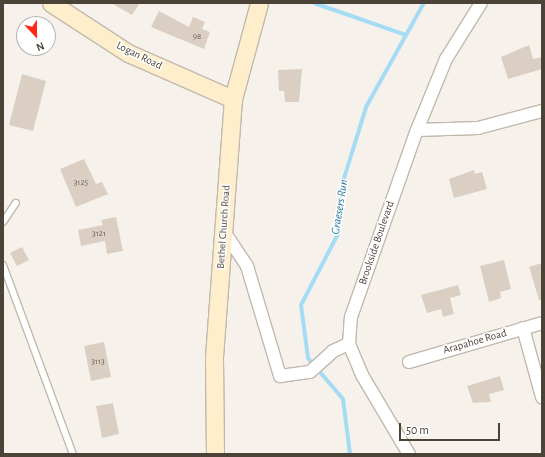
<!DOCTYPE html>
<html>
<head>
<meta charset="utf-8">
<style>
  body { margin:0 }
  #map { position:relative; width:545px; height:457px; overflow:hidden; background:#f6f2eb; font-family:"Alegreya Sans",sans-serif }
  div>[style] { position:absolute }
  .stream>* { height:4px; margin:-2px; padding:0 2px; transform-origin:2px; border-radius:2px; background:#a6dbf4 }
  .building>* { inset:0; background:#dbcfc3 }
  .roads { filter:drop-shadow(1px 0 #c2b9ad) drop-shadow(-1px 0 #c2b9ad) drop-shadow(0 1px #c2b9ad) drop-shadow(0 -1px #c2b9ad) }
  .lane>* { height:6px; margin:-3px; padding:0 3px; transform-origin:3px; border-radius:3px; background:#fff }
  .street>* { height:12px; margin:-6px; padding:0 6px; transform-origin:6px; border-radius:6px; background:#fff }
  .secondary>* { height:17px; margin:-8.5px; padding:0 8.5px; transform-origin:8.5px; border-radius:8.5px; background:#fec }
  span { translate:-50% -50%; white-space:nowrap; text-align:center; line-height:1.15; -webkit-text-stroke:3px #fff; paint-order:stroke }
  .number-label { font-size:9px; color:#6f655b }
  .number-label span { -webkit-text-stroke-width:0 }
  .street-label { font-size:11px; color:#4b4238 }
  .water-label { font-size:12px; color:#277aa3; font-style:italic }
  .frame { position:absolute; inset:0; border:4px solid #4b4238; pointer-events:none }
  .north { position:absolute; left:16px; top:16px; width:40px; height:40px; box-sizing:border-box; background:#fff; border:1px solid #b7b3af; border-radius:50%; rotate:158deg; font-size:11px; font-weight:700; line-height:16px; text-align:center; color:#4b4238 }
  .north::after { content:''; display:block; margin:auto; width:14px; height:18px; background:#ff2719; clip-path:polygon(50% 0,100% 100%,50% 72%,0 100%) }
  .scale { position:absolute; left:399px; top:423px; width:101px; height:18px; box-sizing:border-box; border:2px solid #4b4238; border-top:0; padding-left:5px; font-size:12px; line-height:14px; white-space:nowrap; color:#4b4238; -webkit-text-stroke:3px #fff; paint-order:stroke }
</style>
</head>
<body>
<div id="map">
  <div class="stream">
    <div style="left:314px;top:3px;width:97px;rotate:19.2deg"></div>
    <div style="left:350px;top:454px;width:55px;rotate:-97.3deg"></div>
    <div style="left:343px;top:399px;width:54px;rotate:-130.5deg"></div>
    <div style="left:308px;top:358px;width:53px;rotate:-97.5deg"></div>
    <div style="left:301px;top:305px;width:80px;rotate:-62.5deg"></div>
    <div style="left:338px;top:234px;width:46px;rotate:-86.3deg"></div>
    <div style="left:341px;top:188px;width:85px;rotate:-72.8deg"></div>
    <div style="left:366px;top:107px;width:119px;rotate:-60.9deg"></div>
  </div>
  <div class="building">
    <div style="clip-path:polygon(111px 3px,140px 3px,132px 15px)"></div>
    <div style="clip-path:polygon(159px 11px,189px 27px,193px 17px,205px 22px,202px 29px,210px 32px,204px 49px,151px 27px)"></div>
    <div style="clip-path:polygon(529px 45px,533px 59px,542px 57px,542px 69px,508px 79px,501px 57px)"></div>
    <div style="clip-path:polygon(302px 69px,299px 102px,285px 102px,284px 91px,279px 91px,278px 70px)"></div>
    <div style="clip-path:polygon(22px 74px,46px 81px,33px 131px,9px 125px)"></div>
    <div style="clip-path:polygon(84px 159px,96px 184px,102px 182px,108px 194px,76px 207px,60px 169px)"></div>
    <div style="clip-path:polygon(474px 170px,475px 174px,482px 172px,487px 189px,454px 198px,449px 179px)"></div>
    <div style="clip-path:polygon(116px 217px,123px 251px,107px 254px,105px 241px,81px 246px,78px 230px,103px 225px,101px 220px)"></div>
    <div style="clip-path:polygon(22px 247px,29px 260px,17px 266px,10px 253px)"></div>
    <div style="clip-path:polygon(504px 260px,511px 289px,500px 292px,501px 298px,489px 302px,480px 266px)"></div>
    <div style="clip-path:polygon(542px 263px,542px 300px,539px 300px,529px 267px)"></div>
    <div style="clip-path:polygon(458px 285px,461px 295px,450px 298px,454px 314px,443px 317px,441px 309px,427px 313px,421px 295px)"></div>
    <div style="clip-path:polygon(104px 342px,111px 377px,91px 381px,84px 346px)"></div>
    <div style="clip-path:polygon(500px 376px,504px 390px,489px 394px,491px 402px,473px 403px,467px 386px)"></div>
    <div style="clip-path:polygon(113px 403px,119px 434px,102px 438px,96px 406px)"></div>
  </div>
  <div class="roads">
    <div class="lane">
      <div style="left:3px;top:222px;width:23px;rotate:-56deg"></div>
      <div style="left:3px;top:265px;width:202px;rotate:69.7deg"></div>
    </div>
    <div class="street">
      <div style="left:417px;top:130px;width:61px;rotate:-1.9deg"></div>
      <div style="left:478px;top:128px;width:66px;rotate:-14.9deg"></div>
      <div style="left:223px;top:230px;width:43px;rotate:56.3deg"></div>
      <div style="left:247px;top:266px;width:115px;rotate:73.3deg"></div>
      <div style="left:280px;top:376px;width:30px;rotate:-8deg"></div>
      <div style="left:310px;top:372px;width:31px;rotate:-42deg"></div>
      <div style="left:333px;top:351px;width:17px;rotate:-24deg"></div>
      <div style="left:349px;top:344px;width:27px;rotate:-86deg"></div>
      <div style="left:351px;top:317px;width:198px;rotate:-70.6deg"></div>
      <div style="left:417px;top:130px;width:77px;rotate:-67.8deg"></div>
      <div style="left:446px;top:59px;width:66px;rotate:-58deg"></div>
      <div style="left:523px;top:328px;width:72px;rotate:74.6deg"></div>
      <div style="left:349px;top:344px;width:34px;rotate:67deg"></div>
      <div style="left:362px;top:375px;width:92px;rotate:59.3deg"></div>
      <div style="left:409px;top:362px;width:139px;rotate:-16.3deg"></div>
    </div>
    <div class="secondary">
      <div style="left:51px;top:3px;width:92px;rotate:33deg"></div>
      <div style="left:128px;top:53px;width:115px;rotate:23.7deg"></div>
      <div style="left:215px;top:454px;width:97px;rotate:-90.6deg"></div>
      <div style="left:214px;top:357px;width:259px;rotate:-85.8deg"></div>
      <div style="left:233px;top:99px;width:99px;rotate:-74.8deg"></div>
    </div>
  </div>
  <div class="number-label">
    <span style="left:197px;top:37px">98</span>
    <span style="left:81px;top:183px">3125</span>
    <span style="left:99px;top:234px">3121</span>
    <span style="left:98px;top:362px">3113</span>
  </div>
  <div class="street-label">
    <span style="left:139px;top:56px;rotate:26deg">Logan Road</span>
    <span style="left:224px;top:227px;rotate:-86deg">Bethel Church Road</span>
    <span style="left:377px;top:243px;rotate:-71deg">Brookside Boulevard</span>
    <span style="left:475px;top:342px;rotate:-16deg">Arapahoe Road</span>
  </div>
  <div class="water-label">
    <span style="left:340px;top:207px;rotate:-81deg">Graesers Run</span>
  </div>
  <div class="frame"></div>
  <div class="north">N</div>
  <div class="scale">50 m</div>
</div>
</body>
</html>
